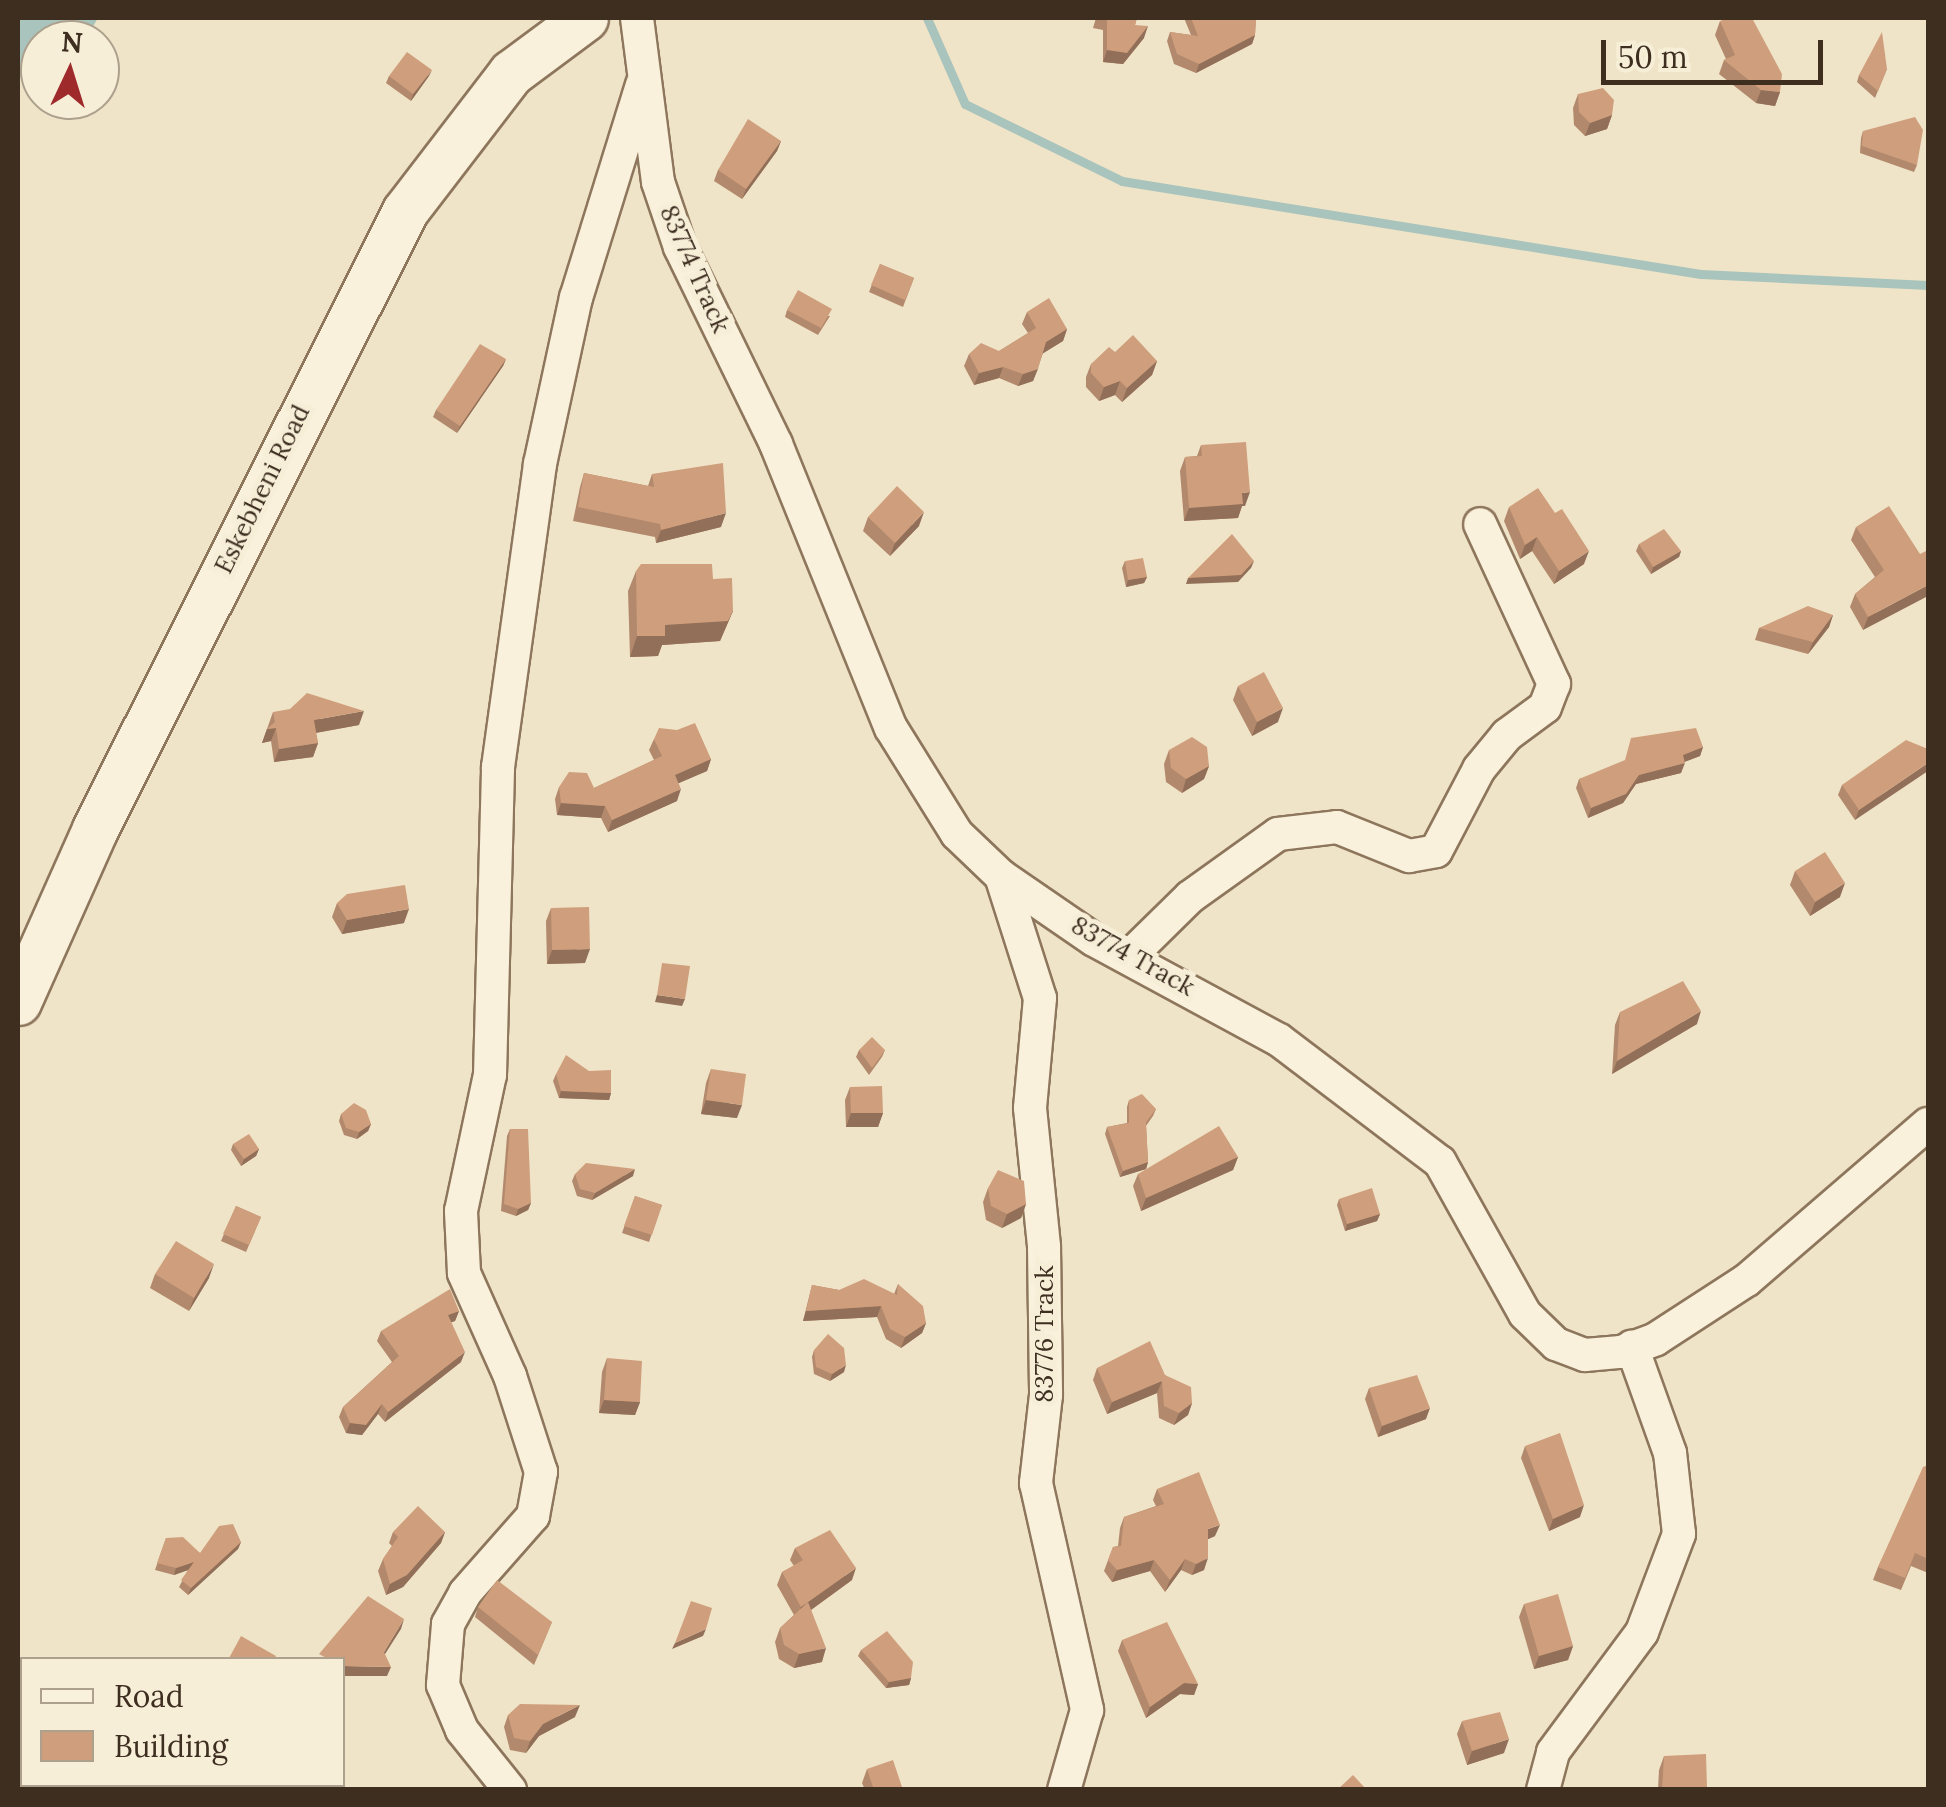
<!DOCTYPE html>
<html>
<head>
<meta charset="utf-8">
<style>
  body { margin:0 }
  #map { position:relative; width:1946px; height:1807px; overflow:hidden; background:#f0e4c8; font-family:Lora,serif }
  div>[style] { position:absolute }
  .water>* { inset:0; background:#a9c4bc }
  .stream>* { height:9px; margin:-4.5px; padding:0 4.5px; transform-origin:4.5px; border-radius:4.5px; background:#a9c4bc }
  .roads { filter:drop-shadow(2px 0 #8d765c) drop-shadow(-2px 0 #8d765c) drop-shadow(0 2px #8d765c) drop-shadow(0 -2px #8d765c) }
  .street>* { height:32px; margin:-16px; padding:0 16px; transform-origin:16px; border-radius:16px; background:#faf1dc }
  .secondary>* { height:45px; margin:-22.5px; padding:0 22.5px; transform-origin:22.5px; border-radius:22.5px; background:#faf1dc }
  .wall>* { inset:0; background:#b2896c }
  .shaded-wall>* { inset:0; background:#916f58 }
  .building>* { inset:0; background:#cf9f7d }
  span { translate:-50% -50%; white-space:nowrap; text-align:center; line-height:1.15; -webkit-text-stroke:10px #f7eed8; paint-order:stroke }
  .street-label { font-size:25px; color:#3d2e20 }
  .frame { position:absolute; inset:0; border:20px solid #3d2e20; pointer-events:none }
  .legend { position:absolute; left:20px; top:1657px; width:325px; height:130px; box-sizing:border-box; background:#f7eed8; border:2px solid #ada18e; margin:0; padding:12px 18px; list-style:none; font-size:30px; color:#3d2e20 }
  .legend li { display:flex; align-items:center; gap:20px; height:50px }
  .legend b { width:50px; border:2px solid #ada18e }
  .north { position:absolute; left:20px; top:20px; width:100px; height:100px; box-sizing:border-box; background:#f7eed8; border:2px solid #ada18e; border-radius:50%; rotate:4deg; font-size:28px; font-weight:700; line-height:40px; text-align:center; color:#3d2e20 }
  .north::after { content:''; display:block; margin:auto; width:35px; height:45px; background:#9e2a2b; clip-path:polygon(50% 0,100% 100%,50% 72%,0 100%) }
  .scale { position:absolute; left:1601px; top:40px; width:222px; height:45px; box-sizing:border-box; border:5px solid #3d2e20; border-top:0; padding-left:12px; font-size:30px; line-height:35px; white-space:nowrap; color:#3d2e20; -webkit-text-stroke:8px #f7eed8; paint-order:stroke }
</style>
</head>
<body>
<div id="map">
  <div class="water">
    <div style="clip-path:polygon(18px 18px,98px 18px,85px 40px,40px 40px,40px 71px,18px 78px)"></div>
  </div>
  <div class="stream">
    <div style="left:927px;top:18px;width:94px;rotate:66.2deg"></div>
    <div style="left:965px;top:104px;width:175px;rotate:26.1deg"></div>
    <div style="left:1122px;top:181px;width:586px;rotate:9.13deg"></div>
    <div style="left:1701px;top:274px;width:227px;rotate:2.8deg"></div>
  </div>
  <div class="roads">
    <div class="street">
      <div style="left:637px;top:18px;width:165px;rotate:82.7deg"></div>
      <div style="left:658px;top:182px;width:69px;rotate:71.3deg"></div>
      <div style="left:680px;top:247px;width:219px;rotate:64deg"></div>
      <div style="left:776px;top:444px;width:306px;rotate:68deg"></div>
      <div style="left:891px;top:728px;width:125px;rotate:58.1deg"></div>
      <div style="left:957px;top:834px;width:61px;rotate:43.7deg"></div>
      <div style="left:1001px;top:876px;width:113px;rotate:34.5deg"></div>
      <div style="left:1094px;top:940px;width:210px;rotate:28.4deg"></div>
      <div style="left:1279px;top:1040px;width:202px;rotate:37.2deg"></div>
      <div style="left:1440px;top:1162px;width:174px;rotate:60.8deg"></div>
      <div style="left:1525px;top:1314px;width:43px;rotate:44.1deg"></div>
      <div style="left:1556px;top:1344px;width:31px;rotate:21deg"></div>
      <div style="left:1585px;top:1355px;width:36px;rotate:-5deg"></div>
      <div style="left:1621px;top:1352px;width:37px;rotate:-20deg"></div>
      <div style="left:1656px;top:1339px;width:108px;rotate:-33deg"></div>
      <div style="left:1747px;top:1280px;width:239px;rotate:-40.8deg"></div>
      <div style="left:1001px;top:876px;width:128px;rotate:72.3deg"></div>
      <div style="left:1040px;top:998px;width:110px;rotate:95.2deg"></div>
      <div style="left:1030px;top:1108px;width:140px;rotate:84.2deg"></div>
      <div style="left:1044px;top:1247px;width:148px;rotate:89.2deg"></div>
      <div style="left:1046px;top:1395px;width:89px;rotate:96.5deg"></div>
      <div style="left:1036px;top:1483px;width:233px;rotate:77.3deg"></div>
      <div style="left:1087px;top:1710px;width:83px;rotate:106deg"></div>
      <div style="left:1130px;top:956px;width:84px;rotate:-44.5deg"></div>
      <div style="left:1190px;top:897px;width:108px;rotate:-35.6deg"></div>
      <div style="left:1278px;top:834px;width:59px;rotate:-6.8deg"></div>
      <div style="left:1337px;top:827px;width:78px;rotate:21.9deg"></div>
      <div style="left:1409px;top:856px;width:27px;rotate:-10deg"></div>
      <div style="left:1436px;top:851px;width:93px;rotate:-62.3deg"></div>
      <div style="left:1479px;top:769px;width:44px;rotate:-50.5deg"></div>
      <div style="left:1507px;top:735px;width:47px;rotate:-36.4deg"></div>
      <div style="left:1545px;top:707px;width:25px;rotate:-69deg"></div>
      <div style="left:1554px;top:684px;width:176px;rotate:-114.8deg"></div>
      <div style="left:510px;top:1790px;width:77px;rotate:-128.7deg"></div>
      <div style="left:462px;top:1730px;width:49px;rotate:-112.9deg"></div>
      <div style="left:443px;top:1685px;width:61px;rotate:-85.3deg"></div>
      <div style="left:448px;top:1624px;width:35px;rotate:-61deg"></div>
      <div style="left:465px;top:1593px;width:103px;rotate:-48.6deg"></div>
      <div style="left:533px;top:1516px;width:45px;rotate:-79.7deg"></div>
      <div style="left:541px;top:1472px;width:101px;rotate:-107.9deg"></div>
      <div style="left:510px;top:1376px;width:113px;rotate:-114.1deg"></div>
      <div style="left:464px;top:1273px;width:62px;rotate:-92.8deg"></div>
      <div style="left:461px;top:1211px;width:139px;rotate:-78deg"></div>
      <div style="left:490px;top:1075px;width:308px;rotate:-88.5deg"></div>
      <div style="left:498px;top:767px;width:306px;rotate:-82.1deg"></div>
      <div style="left:540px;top:464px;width:170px;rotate:-77.8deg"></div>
      <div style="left:576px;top:298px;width:223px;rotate:-72.8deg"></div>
      <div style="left:1543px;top:1790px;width:39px;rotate:-75deg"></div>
      <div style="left:1553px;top:1752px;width:149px;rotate:-53.4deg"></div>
      <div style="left:1642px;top:1632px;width:105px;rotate:-69.3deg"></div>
      <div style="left:1679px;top:1534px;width:81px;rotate:-96.3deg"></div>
      <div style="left:1670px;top:1453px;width:113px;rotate:-109.7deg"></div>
    </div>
    <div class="secondary">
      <div style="left:18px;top:1002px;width:189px;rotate:-66deg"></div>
      <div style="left:95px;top:829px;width:691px;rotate:-63.36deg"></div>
      <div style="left:405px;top:211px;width:174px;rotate:-52.5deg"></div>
      <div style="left:511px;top:73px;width:92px;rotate:-36.6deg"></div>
    </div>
  </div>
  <div class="wall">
    <div style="clip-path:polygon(1096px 18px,1137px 18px,1135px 25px,1144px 38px,1123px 64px,1103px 62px,1103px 30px,1093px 28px)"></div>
    <div style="clip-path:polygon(1184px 18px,1256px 18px,1255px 35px,1252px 44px,1196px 73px,1174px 64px,1167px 41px,1170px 32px,1191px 35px)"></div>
    <div style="clip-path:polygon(1720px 21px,1780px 92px,1775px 106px,1756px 103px,1719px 74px,1724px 60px,1726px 59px,1715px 35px)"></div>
    <div style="clip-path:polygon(1887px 69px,1875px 98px,1857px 82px,1859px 75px)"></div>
    <div style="clip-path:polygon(389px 76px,429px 76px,411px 101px,386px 83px)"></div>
    <div style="clip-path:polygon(1578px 94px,1612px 115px,1607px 129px,1585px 136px,1574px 125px,1573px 108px)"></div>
    <div style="clip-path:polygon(1863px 131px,1917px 165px,1914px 172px,1860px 153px,1861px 138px)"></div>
    <div style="clip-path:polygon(781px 141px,777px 151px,742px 199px,714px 181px,718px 170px)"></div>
    <div style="clip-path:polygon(880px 264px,914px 278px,903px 307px,869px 292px)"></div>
    <div style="clip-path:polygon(787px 310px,830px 316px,818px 335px,785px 317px)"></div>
    <div style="clip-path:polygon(1027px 312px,1067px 329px,1063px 341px,1043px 353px,1033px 381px,1018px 386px,999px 378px,974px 385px,964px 366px,969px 354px,999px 351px,1028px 333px,1022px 324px)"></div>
    <div style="clip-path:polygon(1115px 352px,1157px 361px,1152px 375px,1122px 402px,1115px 395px,1099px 401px,1086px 387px,1086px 377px,1091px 364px)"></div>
    <div style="clip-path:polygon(506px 359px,503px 366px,457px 433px,433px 417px,436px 410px)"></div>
    <div style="clip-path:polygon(1201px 445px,1245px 506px,1242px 506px,1238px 518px,1184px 521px,1180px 471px,1185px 457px,1197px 456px)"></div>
    <div style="clip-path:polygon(584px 473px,648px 486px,652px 474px,721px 527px,656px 543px,655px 537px,573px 521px,580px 487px)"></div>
    <div style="clip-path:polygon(1509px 507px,1584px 564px,1554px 584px,1532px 551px,1520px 559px,1504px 521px)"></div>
    <div style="clip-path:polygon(868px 517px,919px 526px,890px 556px,863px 531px)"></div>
    <div style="clip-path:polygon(1856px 527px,1920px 554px,1863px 630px,1850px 607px,1855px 594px,1875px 577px,1851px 540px)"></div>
    <div style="clip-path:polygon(1639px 544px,1681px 551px,1679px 557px,1651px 574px,1636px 551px)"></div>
    <div style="clip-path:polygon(1125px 561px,1147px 577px,1144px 583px,1126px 587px,1122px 568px)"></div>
    <div style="clip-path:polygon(636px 571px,713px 579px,733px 611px,720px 641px,662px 645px,658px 656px,630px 657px,628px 591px)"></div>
    <div style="clip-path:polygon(1833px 615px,1829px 627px,1808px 654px,1755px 640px,1759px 628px)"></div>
    <div style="clip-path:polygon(1238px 686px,1278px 722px,1252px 736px,1233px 700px)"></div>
    <div style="clip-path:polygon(273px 712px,359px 725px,316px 733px,318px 743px,313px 757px,274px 762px,271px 741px,262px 743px)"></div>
    <div style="clip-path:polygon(654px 739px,711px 759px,707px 771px,678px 783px,677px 801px,608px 832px,601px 818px,557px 815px,555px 799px,559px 787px,594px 788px,654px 760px,649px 750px)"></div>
    <div style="clip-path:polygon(1703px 747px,1700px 756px,1684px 762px,1681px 773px,1636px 784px,1623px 803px,1588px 818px,1576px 788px,1579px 779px)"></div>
    <div style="clip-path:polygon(1928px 749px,1855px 820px,1838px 795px,1842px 785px)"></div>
    <div style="clip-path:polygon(1169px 750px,1209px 766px,1204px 779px,1182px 793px,1166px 782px,1164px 764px)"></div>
    <div style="clip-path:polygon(1795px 871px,1840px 897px,1810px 916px,1790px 885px)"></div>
    <div style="clip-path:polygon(337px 903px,404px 923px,342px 934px,332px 917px)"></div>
    <div style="clip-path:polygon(551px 908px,585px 963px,547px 964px,546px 921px)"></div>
    <div style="clip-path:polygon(1620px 1012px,1697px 1024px,1612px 1074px,1615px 1025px)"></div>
    <div style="clip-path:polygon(859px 1050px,885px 1050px,882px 1057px,869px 1075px,856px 1057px)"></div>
    <div style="clip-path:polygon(711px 1069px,737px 1118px,701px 1114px,706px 1083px)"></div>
    <div style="clip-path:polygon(556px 1074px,611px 1093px,609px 1100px,559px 1098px,553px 1081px)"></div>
    <div style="clip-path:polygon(850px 1087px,883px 1113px,878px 1127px,846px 1127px,845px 1100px)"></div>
    <div style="clip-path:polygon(1129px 1100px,1156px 1109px,1153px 1116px,1146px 1126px,1148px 1162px,1146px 1169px,1120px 1177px,1105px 1134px,1107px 1127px,1127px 1123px,1127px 1107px)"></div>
    <div style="clip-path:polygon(341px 1114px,371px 1124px,368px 1131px,357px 1139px,344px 1135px,339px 1121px)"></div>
    <div style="clip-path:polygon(510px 1129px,531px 1203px,528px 1210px,516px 1216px,501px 1211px,507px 1136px)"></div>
    <div style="clip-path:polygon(233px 1144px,259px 1149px,256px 1156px,241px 1166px,231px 1150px)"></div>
    <div style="clip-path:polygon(1238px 1157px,1233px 1170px,1141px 1211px,1133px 1186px,1138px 1174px)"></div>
    <div style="clip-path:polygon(575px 1174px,633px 1176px,592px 1200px,577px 1196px,572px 1181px)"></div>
    <div style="clip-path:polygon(988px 1188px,1026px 1204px,1021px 1218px,1002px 1228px,986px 1220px,983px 1202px)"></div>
    <div style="clip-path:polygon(635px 1196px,662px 1205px,649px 1242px,622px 1233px)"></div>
    <div style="clip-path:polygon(1339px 1199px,1380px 1214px,1377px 1221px,1345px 1231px,1337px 1205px)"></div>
    <div style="clip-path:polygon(236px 1206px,261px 1217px,246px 1252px,221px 1241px)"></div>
    <div style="clip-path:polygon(155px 1274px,209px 1278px,189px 1311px,150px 1288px)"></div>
    <div style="clip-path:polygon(898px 1284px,926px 1323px,922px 1333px,901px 1348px,886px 1339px,877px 1317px,803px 1321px,812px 1285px,839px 1290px,894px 1294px)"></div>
    <div style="clip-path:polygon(459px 1311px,455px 1321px,451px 1322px,461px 1362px,385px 1422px,378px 1414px,362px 1435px,346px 1433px,339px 1417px,343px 1407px,392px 1362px,377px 1341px,381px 1331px)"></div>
    <div style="clip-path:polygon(814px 1350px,844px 1372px,830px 1381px,814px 1374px,812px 1357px)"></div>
    <div style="clip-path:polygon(607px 1358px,640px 1402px,635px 1415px,599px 1413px,602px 1372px)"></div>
    <div style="clip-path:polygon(1097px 1368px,1165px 1375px,1192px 1403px,1188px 1415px,1174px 1425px,1159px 1418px,1157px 1393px,1107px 1414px,1093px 1380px)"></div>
    <div style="clip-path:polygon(1369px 1388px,1426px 1419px,1378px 1437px,1365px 1399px)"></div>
    <div style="clip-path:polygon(1525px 1446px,1580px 1517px,1549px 1531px,1521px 1458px)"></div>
    <div style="clip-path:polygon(1928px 1465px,1928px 1573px,1911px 1566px,1901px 1590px,1873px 1580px,1878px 1567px)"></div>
    <div style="clip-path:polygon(1157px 1489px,1215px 1536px,1208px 1539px,1204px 1570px,1192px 1575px,1181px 1570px,1165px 1592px,1150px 1571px,1112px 1582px,1104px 1571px,1113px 1547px,1118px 1546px,1120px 1528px,1124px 1517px,1156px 1506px,1153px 1500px)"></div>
    <div style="clip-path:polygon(393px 1532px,445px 1532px,441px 1543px,403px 1587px,386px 1595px,378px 1571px,383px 1559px,392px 1546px,389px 1543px)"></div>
    <div style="clip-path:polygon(166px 1538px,200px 1553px,241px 1542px,238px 1549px,188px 1595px,179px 1587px,188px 1570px,174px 1575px,155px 1570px)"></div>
    <div style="clip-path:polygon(795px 1548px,852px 1580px,811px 1610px,822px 1662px,794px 1668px,779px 1659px,775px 1642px,780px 1628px,794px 1615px,777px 1585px,782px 1572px,794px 1566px,790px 1560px)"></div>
    <div style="clip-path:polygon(1524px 1604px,1573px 1646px,1568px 1660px,1534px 1669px,1519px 1617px)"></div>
    <div style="clip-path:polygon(478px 1607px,552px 1622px,534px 1665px,475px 1617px)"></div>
    <div style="clip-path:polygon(1122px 1640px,1198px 1684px,1194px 1695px,1180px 1694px,1146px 1718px,1118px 1651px)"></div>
    <div style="clip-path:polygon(861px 1650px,911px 1678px,909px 1685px,886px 1688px,858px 1656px)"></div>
    <div style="clip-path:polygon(508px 1715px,575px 1717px,539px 1736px,526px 1753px,510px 1750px,504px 1727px)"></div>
    <div style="clip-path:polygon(1462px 1721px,1504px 1753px,1467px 1765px,1457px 1734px)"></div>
    <div style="clip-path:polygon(1664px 1756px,1706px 1790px,1658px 1790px,1659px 1770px)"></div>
    <div style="clip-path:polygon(867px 1769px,903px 1790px,865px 1790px,862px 1783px)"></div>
  </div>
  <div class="shaded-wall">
    <div style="clip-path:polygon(1148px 26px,1144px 38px,1123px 64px,1103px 62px,1107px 50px)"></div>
    <div style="clip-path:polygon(1255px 35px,1252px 44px,1196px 73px,1199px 64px)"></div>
    <div style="clip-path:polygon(432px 70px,429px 76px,411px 101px,413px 94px)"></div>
    <div style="clip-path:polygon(1761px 90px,1780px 92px,1775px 106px,1756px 103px)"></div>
    <div style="clip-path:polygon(1612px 115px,1607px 129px,1585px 136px,1590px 123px)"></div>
    <div style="clip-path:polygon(781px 141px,777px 151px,742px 199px,746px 189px)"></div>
    <div style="clip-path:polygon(1067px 329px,1063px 341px,1042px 354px,1046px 342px)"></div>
    <div style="clip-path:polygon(506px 359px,503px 366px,457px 433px,460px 426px)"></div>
    <div style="clip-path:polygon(1157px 361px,1152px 375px,1122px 402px,1127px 388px)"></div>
    <div style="clip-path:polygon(1003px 367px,999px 378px,974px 385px,979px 373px)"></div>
    <div style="clip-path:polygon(1038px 369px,1033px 381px,1018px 386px,1023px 374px)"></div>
    <div style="clip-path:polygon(1120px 381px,1115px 395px,1099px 401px,1104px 387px)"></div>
    <div style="clip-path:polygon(1250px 492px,1245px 506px,1242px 506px,1238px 518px,1184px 521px,1189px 508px,1242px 493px)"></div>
    <div style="clip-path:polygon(924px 512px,919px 526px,890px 556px,895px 543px)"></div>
    <div style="clip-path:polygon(726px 513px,721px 527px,656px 543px,661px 530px)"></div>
    <div style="clip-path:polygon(1537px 537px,1532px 551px,1520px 559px,1525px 545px)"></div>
    <div style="clip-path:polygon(1589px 551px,1584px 564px,1554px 584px,1559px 571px)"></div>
    <div style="clip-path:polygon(1681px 551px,1679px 557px,1651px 574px,1653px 567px)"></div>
    <div style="clip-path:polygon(1254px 561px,1251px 568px,1238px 582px,1186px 584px,1188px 578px)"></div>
    <div style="clip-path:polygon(1147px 577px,1144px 583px,1126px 587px,1128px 580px)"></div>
    <div style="clip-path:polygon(1928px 585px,1928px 596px,1863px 630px,1868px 617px)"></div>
    <div style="clip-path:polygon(733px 611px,720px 641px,662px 645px,658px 656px,630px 657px,637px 636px,665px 625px)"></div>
    <div style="clip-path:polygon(1833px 615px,1829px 627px,1808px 654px,1813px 642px)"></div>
    <div style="clip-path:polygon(1283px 708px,1278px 722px,1252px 736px,1257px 722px)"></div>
    <div style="clip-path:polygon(364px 711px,359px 725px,309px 734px,314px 720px)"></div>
    <div style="clip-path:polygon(276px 728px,271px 741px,262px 743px,267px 729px)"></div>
    <div style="clip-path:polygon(318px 743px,313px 757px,274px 762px,279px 749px)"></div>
    <div style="clip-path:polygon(1703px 747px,1700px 756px,1679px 764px,1683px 755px)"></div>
    <div style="clip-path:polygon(711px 759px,707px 771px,670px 787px,675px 775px)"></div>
    <div style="clip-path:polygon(1685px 763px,1681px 773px,1636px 784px,1623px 803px,1588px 818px,1591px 808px,1639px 775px)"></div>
    <div style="clip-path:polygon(1928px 763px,1928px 771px,1855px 820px,1859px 810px)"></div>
    <div style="clip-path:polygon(1209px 766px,1204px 779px,1182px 793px,1186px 779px)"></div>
    <div style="clip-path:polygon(681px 789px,677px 801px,608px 832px,612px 820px)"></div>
    <div style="clip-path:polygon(561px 803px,605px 806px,601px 818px,557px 815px)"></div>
    <div style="clip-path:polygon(1845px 883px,1840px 897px,1810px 916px,1815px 902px)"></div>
    <div style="clip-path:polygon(409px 909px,404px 923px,342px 934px,347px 920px)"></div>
    <div style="clip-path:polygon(590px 949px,585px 963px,547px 964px,552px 950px)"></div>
    <div style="clip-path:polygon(657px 995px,685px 999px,682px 1006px,655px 1002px)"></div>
    <div style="clip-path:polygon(1701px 1011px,1697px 1024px,1612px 1074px,1617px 1061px)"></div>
    <div style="clip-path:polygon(561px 1091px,611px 1093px,609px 1100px,559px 1098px)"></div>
    <div style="clip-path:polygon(706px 1100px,742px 1105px,737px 1118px,701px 1114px)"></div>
    <div style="clip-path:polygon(851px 1113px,883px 1113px,878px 1127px,846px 1127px)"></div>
    <div style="clip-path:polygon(371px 1124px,368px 1131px,357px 1139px,359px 1132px)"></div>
    <div style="clip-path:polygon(259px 1149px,256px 1156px,241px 1166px,244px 1159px)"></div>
    <div style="clip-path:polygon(1238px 1157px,1233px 1170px,1141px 1211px,1146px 1198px)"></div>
    <div style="clip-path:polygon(1148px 1162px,1146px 1169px,1120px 1177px,1123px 1171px)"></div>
    <div style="clip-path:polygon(635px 1169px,633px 1176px,592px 1200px,595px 1193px)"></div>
    <div style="clip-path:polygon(531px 1203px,528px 1210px,516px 1216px,518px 1209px)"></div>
    <div style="clip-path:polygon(1026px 1204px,1021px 1218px,1002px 1228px,1007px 1214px)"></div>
    <div style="clip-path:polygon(1380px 1214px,1377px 1221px,1345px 1231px,1347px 1224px)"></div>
    <div style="clip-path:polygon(214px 1264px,209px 1278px,189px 1311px,194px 1298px)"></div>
    <div style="clip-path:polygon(881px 1306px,877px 1317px,803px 1321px,806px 1311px)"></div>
    <div style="clip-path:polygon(459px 1311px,455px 1321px,444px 1325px,448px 1315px)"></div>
    <div style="clip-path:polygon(926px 1323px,922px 1333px,901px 1348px,905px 1337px)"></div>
    <div style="clip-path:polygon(465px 1352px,461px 1362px,385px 1422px,388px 1412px)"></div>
    <div style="clip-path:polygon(846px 1365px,844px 1372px,830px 1381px,832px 1374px)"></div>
    <div style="clip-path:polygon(1162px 1381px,1157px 1393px,1107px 1414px,1112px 1402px)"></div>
    <div style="clip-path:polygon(604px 1400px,640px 1402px,635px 1415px,599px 1413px)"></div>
    <div style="clip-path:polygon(1192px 1403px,1188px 1415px,1174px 1425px,1179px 1413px)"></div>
    <div style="clip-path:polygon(382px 1404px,378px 1414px,362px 1435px,346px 1433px,350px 1423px)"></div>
    <div style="clip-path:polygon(1430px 1408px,1426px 1419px,1378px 1437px,1382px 1426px)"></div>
    <div style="clip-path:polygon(1584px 1505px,1580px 1517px,1549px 1531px,1553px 1519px)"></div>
    <div style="clip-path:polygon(1220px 1525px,1215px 1536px,1204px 1541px,1208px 1529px)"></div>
    <div style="clip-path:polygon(445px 1532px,441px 1543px,403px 1587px,386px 1595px,390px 1584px)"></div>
    <div style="clip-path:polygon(241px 1542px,238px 1549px,188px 1595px,191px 1588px)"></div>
    <div style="clip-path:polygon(1208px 1558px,1204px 1570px,1192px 1575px,1196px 1564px)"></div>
    <div style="clip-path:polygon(1185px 1559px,1181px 1570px,1165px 1592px,1170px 1580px)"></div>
    <div style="clip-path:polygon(1154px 1560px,1150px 1571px,1112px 1582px,1117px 1570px)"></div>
    <div style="clip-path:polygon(194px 1562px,191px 1569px,174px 1575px,176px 1568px)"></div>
    <div style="clip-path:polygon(856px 1568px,852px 1580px,797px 1620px,801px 1607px)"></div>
    <div style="clip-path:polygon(404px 1619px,401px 1629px,380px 1662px,384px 1652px)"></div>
    <div style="clip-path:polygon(706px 1629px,703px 1636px,672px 1649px,675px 1643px)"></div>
    <div style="clip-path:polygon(1573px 1646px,1568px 1660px,1534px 1669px,1539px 1656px)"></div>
    <div style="clip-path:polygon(826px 1648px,822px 1662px,794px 1668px,799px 1654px)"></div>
    <div style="clip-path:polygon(344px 1666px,391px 1667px,387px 1676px,342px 1676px)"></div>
    <div style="clip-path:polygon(911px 1678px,909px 1685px,886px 1688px,889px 1682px)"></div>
    <div style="clip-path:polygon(1184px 1683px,1198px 1684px,1194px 1695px,1180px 1694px,1146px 1718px,1150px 1707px)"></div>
    <div style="clip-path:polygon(580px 1705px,575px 1717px,539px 1736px,526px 1753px,530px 1741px,543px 1724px)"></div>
    <div style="clip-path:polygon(1509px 1739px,1504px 1753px,1467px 1765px,1472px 1751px)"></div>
  </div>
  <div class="building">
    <div style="clip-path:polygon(1101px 18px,1137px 18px,1135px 25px,1148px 26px,1127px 53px,1107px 50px,1107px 19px)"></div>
    <div style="clip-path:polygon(1191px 18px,1256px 18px,1255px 35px,1199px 64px,1177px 54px,1170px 32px,1198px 36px)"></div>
    <div style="clip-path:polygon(1728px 18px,1752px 18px,1782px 74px,1780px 92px,1761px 90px,1724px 60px,1735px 55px,1720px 21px)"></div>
    <div style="clip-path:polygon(1882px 32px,1887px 69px,1878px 91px,1859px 75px)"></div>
    <div style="clip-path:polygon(407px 52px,432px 70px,413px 94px,389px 76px)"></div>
    <div style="clip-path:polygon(1603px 88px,1614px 100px,1612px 115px,1590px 123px,1579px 112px,1578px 94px)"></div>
    <div style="clip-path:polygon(1915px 117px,1923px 130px,1917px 165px,1862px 146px,1863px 131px)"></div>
    <div style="clip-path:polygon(748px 119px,781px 141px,746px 189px,718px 170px)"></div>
    <div style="clip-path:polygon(880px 264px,914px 278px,905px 300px,871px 285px)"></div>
    <div style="clip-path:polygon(798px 290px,832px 309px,821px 328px,787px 310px)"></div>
    <div style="clip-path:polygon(1049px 298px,1067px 329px,1046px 342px,1038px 369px,1023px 374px,1003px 367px,979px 373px,969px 354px,981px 343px,999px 351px,1036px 328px,1027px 312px)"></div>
    <div style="clip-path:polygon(1133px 335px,1157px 361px,1127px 388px,1120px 381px,1104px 387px,1091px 373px,1091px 364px,1109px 347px,1115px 352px)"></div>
    <div style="clip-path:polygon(480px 344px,506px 359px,460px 426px,436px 410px)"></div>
    <div style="clip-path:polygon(1246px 442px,1250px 492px,1242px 493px,1243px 504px,1189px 508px,1185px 457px,1202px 456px,1201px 445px)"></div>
    <div style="clip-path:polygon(723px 463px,726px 513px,661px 530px,660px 524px,578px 507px,584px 473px,654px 487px,652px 474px)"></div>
    <div style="clip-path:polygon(897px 486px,924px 512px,895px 543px,868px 517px)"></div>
    <div style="clip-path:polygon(1538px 488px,1555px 513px,1562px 509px,1589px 551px,1559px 571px,1537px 537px,1525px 545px,1509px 507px)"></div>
    <div style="clip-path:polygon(1889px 506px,1920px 554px,1928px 550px,1928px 585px,1868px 617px,1855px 594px,1884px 570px,1856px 527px)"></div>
    <div style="clip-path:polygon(1664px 529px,1681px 551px,1653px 567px,1639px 544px)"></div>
    <div style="clip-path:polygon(1232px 534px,1254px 561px,1241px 575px,1188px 578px)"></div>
    <div style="clip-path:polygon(1143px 558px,1147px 577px,1128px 580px,1125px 561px)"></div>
    <div style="clip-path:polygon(641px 564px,712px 564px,713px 579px,732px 578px,733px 611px,728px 621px,665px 625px,665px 636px,637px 636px,636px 571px)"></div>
    <div style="clip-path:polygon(1808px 606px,1833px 615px,1813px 642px,1759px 628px)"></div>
    <div style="clip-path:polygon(1264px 672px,1283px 708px,1257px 722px,1238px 686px)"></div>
    <div style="clip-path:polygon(307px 693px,364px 711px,314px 720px,318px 743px,279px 749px,276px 728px,267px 729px,275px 722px,273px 712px,290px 709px)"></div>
    <div style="clip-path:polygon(695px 723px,711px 759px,675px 775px,681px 789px,612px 820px,605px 806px,561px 803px,559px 787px,569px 772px,587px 773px,594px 788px,662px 756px,654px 739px,659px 728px,677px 730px)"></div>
    <div style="clip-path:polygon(1696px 728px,1703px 747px,1683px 755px,1685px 763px,1639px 775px,1626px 794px,1591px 808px,1579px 779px,1625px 760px,1631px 738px)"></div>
    <div style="clip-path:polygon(1192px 737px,1207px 747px,1209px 766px,1186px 779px,1171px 768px,1169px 750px)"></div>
    <div style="clip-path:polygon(1906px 740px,1928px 749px,1928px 763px,1859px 810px,1842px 785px)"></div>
    <div style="clip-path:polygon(1825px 852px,1845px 883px,1815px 902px,1795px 871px)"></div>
    <div style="clip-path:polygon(405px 885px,409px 909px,347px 920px,337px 903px,347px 894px)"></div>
    <div style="clip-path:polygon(589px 907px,590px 949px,552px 950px,551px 908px)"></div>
    <div style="clip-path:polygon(662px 963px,690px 966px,685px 999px,657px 995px)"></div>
    <div style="clip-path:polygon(1683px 981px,1701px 1011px,1617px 1061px,1620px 1012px)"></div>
    <div style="clip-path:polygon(872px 1037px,885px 1050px,872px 1068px,859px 1050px)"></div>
    <div style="clip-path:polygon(566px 1055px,589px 1071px,611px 1070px,611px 1093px,561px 1091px,556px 1074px)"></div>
    <div style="clip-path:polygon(711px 1069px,746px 1074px,742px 1105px,706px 1100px)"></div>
    <div style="clip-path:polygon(882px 1086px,883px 1113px,851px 1113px,850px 1087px)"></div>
    <div style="clip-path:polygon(1142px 1094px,1156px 1109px,1146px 1122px,1148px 1162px,1123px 1171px,1107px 1127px,1129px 1123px,1129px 1100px)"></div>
    <div style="clip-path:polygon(354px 1103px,366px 1110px,371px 1124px,359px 1132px,346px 1128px,341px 1114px)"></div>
    <div style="clip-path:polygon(1219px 1126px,1238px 1157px,1146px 1198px,1138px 1174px)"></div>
    <div style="clip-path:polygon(510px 1129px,528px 1129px,531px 1203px,518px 1209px,504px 1204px)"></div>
    <div style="clip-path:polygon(249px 1134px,259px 1149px,244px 1159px,233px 1144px)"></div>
    <div style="clip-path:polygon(586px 1163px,635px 1169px,595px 1193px,580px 1189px,575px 1174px)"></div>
    <div style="clip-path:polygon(998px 1170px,1024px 1181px,1026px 1204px,1007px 1214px,991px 1206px,988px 1188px)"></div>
    <div style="clip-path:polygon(1372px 1188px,1380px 1214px,1347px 1224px,1339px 1199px)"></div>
    <div style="clip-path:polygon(635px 1196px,662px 1205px,652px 1235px,624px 1226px)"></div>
    <div style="clip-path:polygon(236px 1206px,261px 1217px,249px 1245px,223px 1234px)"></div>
    <div style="clip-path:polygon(176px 1241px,214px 1264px,194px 1298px,155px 1274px)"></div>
    <div style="clip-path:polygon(864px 1279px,897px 1295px,898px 1284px,923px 1306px,926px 1323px,905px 1337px,890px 1329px,881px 1306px,806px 1311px,812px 1285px,839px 1290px)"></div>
    <div style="clip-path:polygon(450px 1289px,459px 1311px,448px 1315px,465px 1352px,388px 1412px,382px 1404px,366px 1425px,350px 1423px,343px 1407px,399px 1356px,381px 1331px)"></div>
    <div style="clip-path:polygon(828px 1334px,844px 1348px,846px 1365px,832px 1374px,816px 1367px,814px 1350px)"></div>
    <div style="clip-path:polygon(1150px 1341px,1165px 1375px,1191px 1387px,1192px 1403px,1179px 1413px,1164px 1406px,1162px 1381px,1112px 1402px,1097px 1368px)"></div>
    <div style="clip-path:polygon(607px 1358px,642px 1361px,640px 1402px,604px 1400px)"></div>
    <div style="clip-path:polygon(1417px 1375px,1430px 1408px,1382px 1426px,1369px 1388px)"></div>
    <div style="clip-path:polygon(1560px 1433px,1584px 1505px,1553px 1519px,1525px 1446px)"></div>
    <div style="clip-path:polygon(1928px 1465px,1928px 1559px,1915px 1553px,1905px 1578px,1878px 1567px,1923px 1467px)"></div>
    <div style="clip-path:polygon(1199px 1472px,1220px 1525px,1208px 1529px,1208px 1558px,1196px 1564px,1185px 1559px,1170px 1580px,1154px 1560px,1117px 1570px,1108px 1560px,1113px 1547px,1121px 1546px,1124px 1517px,1164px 1504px,1157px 1489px)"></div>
    <div style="clip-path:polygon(418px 1506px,445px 1532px,407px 1575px,390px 1584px,383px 1559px,398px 1537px,393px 1532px)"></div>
    <div style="clip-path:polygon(233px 1524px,241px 1542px,191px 1588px,181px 1580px,194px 1562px,176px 1568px,157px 1563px,166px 1538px,183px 1537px,200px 1553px,219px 1526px)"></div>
    <div style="clip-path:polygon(830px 1530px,856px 1568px,801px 1607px,782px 1572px,803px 1560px,795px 1548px)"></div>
    <div style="clip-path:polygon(497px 1580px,552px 1622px,538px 1655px,478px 1607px)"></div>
    <div style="clip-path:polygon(1558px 1594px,1573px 1646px,1539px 1656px,1524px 1604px)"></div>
    <div style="clip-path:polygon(368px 1596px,404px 1619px,384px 1652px,391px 1667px,344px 1666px,342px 1660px,330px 1660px,319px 1654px)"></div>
    <div style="clip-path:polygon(691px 1601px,712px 1608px,706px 1629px,675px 1643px)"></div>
    <div style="clip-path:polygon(808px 1602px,826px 1648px,799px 1654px,784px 1645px,780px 1628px)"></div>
    <div style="clip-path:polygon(1167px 1622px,1198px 1684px,1184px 1683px,1150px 1707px,1122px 1640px)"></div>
    <div style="clip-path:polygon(887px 1631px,913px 1662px,911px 1678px,889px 1682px,861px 1650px)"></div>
    <div style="clip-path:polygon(241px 1636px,276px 1656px,274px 1660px,228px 1660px)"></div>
    <div style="clip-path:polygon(520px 1704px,580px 1705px,543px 1724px,530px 1741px,514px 1738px,508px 1715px)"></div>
    <div style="clip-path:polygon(1500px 1712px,1509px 1739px,1472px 1751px,1462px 1721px)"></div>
    <div style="clip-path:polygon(1706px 1754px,1707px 1787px,1694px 1787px,1694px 1790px,1662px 1790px,1664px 1756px)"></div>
    <div style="clip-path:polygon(893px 1760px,903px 1790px,874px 1790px,867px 1769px)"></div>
    <div style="clip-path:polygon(1353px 1775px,1367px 1790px,1337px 1790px)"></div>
  </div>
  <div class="street-label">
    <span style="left:695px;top:269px;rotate:66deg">83774 Track</span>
    <span style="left:262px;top:489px;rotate:-64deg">Eskebheni Road</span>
    <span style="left:1133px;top:956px;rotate:29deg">83774 Track</span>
    <span style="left:1044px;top:1334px;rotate:-90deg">83776 Track</span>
  </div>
  <div class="frame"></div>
  <ul class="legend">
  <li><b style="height:12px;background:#faf1dc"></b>Road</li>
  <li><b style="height:28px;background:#cf9f7d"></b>Building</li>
  </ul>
  <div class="north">N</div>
  <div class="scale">50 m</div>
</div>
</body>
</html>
